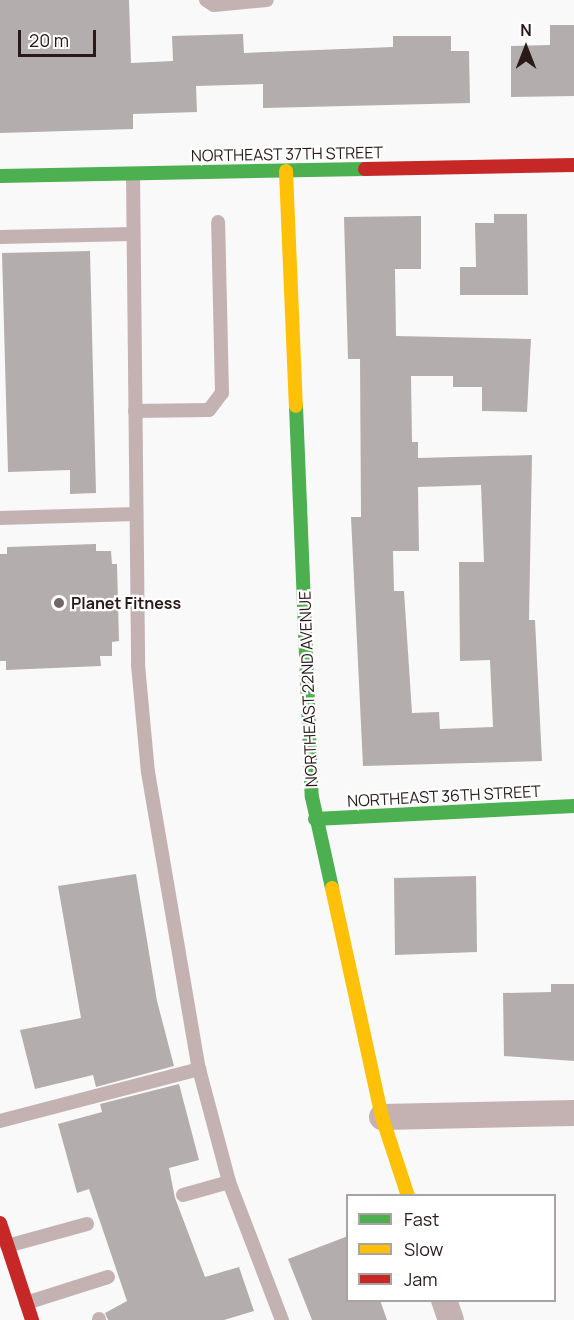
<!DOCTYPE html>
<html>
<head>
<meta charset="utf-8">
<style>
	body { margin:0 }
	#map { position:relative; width:574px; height:1320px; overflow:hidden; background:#f9f9f9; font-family:Manrope,sans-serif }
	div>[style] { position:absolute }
	.building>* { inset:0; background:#b4adad }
	.lane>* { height:14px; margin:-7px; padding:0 7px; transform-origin:7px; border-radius:7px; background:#c4b2b2 }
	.street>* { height:26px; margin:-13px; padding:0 13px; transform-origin:13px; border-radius:13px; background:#c4b2b2 }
	.fast>* { height:14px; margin:-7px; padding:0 7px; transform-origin:7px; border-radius:7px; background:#4caf50 }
	.slow>* { height:14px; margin:-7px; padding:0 7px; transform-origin:7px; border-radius:7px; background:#ffc107 }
	.jam>* { height:14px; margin:-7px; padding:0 7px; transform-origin:7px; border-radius:7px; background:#c62828 }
	.dots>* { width:16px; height:16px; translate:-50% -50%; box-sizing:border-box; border:3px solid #fff; border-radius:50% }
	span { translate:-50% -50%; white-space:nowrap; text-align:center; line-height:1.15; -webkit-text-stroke:4.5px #fff; paint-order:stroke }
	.street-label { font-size:16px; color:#291a19 }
	.poi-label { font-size:16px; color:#291a19; font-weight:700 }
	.left { translate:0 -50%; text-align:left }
	.legend { position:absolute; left:346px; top:1194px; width:210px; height:108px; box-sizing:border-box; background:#fff; border:2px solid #a9a3a3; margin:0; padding:8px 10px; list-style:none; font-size:18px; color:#291a19 }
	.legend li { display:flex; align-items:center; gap:12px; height:30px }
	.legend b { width:30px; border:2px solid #a9a3a3 }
	.north { position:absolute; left:496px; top:18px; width:60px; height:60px; -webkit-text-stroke:4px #fff; paint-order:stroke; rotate:0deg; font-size:16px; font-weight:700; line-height:24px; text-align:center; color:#291a19 }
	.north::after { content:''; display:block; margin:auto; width:21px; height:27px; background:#291a19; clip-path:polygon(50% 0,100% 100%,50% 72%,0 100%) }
	.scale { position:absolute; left:18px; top:30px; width:78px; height:27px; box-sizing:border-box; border:3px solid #291a19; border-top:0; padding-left:8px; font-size:18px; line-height:21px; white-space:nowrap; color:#291a19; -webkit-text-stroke:4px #fff; paint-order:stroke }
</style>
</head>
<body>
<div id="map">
	<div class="building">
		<div style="clip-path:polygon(0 0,129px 0,131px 63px,173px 61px,172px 36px,243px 34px,244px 53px,393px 47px,393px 36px,451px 36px,451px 51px,469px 51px,470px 103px,263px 108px,263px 84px,196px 86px,197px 112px,133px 114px,133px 129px,0 133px)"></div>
		<div style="clip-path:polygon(550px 25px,574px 25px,574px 96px,511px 97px,511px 46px,550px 45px)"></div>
		<div style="clip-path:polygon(494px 214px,527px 214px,528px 295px,460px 295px,460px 267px,476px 267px,475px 223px,494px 223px)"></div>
		<div style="clip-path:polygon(evenodd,421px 216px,421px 269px,395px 269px,396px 336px,531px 339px,527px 412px,482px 411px,482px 387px,453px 387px,453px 376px,411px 376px,412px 442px,418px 442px,418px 458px,532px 455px,529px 620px,535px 620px,542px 761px,363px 766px,351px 517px,361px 517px,360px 359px,348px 359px,344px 217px,421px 216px,481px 485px,484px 562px,459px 562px,460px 661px,490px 660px,493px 727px,440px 729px,439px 712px,412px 713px,404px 591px,394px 591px,393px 551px,419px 551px,418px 487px,481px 485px)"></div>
		<div style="clip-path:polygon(90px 251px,96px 493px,70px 494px,70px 470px,8px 472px,2px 253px)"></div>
		<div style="clip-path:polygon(96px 544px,96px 551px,111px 551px,112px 564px,117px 564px,119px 641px,112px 642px,112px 656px,100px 656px,101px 666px,6px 670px,6px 661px,0 661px,0 554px,7px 554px,7px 547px)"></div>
		<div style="clip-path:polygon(136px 874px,157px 1001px,174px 1066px,96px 1087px,93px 1075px,35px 1089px,20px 1030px,81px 1018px,58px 886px)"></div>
		<div style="clip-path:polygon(476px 876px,477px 952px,395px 955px,394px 878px)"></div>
		<div style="clip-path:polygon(551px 984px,574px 984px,574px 1061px,504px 1056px,503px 993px,551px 992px)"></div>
		<div style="clip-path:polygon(179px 1084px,199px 1160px,169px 1168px,175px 1198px,205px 1277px,239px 1267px,254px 1311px,224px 1320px,108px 1320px,105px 1313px,127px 1301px,89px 1189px,77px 1193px,58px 1124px,102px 1112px,100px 1104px)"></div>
		<div style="clip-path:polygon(348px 1236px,348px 1300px,380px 1300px,387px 1320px,312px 1320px,288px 1259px)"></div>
	</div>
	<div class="lane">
		<div style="left:206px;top:0;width:9px;rotate:32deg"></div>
		<div style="left:214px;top:5px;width:53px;rotate:-5.4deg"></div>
		<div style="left:133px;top:174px;width:491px;rotate:89.4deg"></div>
		<div style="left:138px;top:665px;width:107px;rotate:84.7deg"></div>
		<div style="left:148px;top:772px;width:301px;rotate:80.3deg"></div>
		<div style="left:199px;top:1069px;width:117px;rotate:75.1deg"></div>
		<div style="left:229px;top:1182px;width:148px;rotate:69deg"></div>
		<div style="left:0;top:237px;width:133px;rotate:-1.3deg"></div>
		<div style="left:135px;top:411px;width:74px;rotate:-0.8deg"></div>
		<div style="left:209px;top:410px;width:21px;rotate:-53deg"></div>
		<div style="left:222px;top:393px;width:171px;rotate:-91.3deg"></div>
		<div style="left:0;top:518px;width:136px;rotate:-1.7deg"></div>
		<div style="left:0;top:1121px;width:206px;rotate:-14.6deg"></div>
		<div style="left:183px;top:1195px;width:48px;rotate:-15.8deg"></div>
		<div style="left:7px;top:1246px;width:83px;rotate:-15.4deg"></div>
		<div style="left:26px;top:1303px;width:86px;rotate:-17.6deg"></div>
		<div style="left:99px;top:1319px;width:1px;rotate:90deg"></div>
	</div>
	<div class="street">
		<div style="left:382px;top:1117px;width:192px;rotate:-1.2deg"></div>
		<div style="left:444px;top:1300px;width:21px;rotate:71deg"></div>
	</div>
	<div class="fast">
		<div style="left:0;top:176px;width:365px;rotate:-1.1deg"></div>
		<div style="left:296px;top:406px;width:391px;rotate:87.7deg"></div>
		<div style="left:312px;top:797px;width:93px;rotate:77.6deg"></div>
		<div style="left:315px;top:819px;width:259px;rotate:-2.9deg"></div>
	</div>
	<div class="slow">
		<div style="left:286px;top:171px;width:235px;rotate:87.6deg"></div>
		<div style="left:332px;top:888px;width:234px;rotate:77.7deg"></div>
		<div style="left:382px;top:1117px;width:83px;rotate:71.8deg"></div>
	</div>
	<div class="jam">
		<div style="left:365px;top:169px;width:209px;rotate:-1.1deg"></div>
		<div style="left:0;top:1223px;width:102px;rotate:71.7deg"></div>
	</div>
	<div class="dots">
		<div style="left:59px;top:603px;background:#726867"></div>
	</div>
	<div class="street-label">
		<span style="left:287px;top:154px;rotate:-1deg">NORTHEAST 37TH STREET</span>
		<span style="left:308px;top:689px;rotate:-92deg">NORTHEAST 22ND AVENUE</span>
		<span style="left:444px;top:796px;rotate:-3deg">NORTHEAST 36TH STREET</span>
	</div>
	<div class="poi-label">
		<span class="left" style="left:71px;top:603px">Planet Fitness</span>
	</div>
	<ul class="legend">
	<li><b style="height:8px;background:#4caf50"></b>Fast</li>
	<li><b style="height:8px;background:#ffc107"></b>Slow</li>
	<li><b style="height:8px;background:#c62828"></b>Jam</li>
	</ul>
	<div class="north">N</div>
	<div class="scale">20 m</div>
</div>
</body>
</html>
